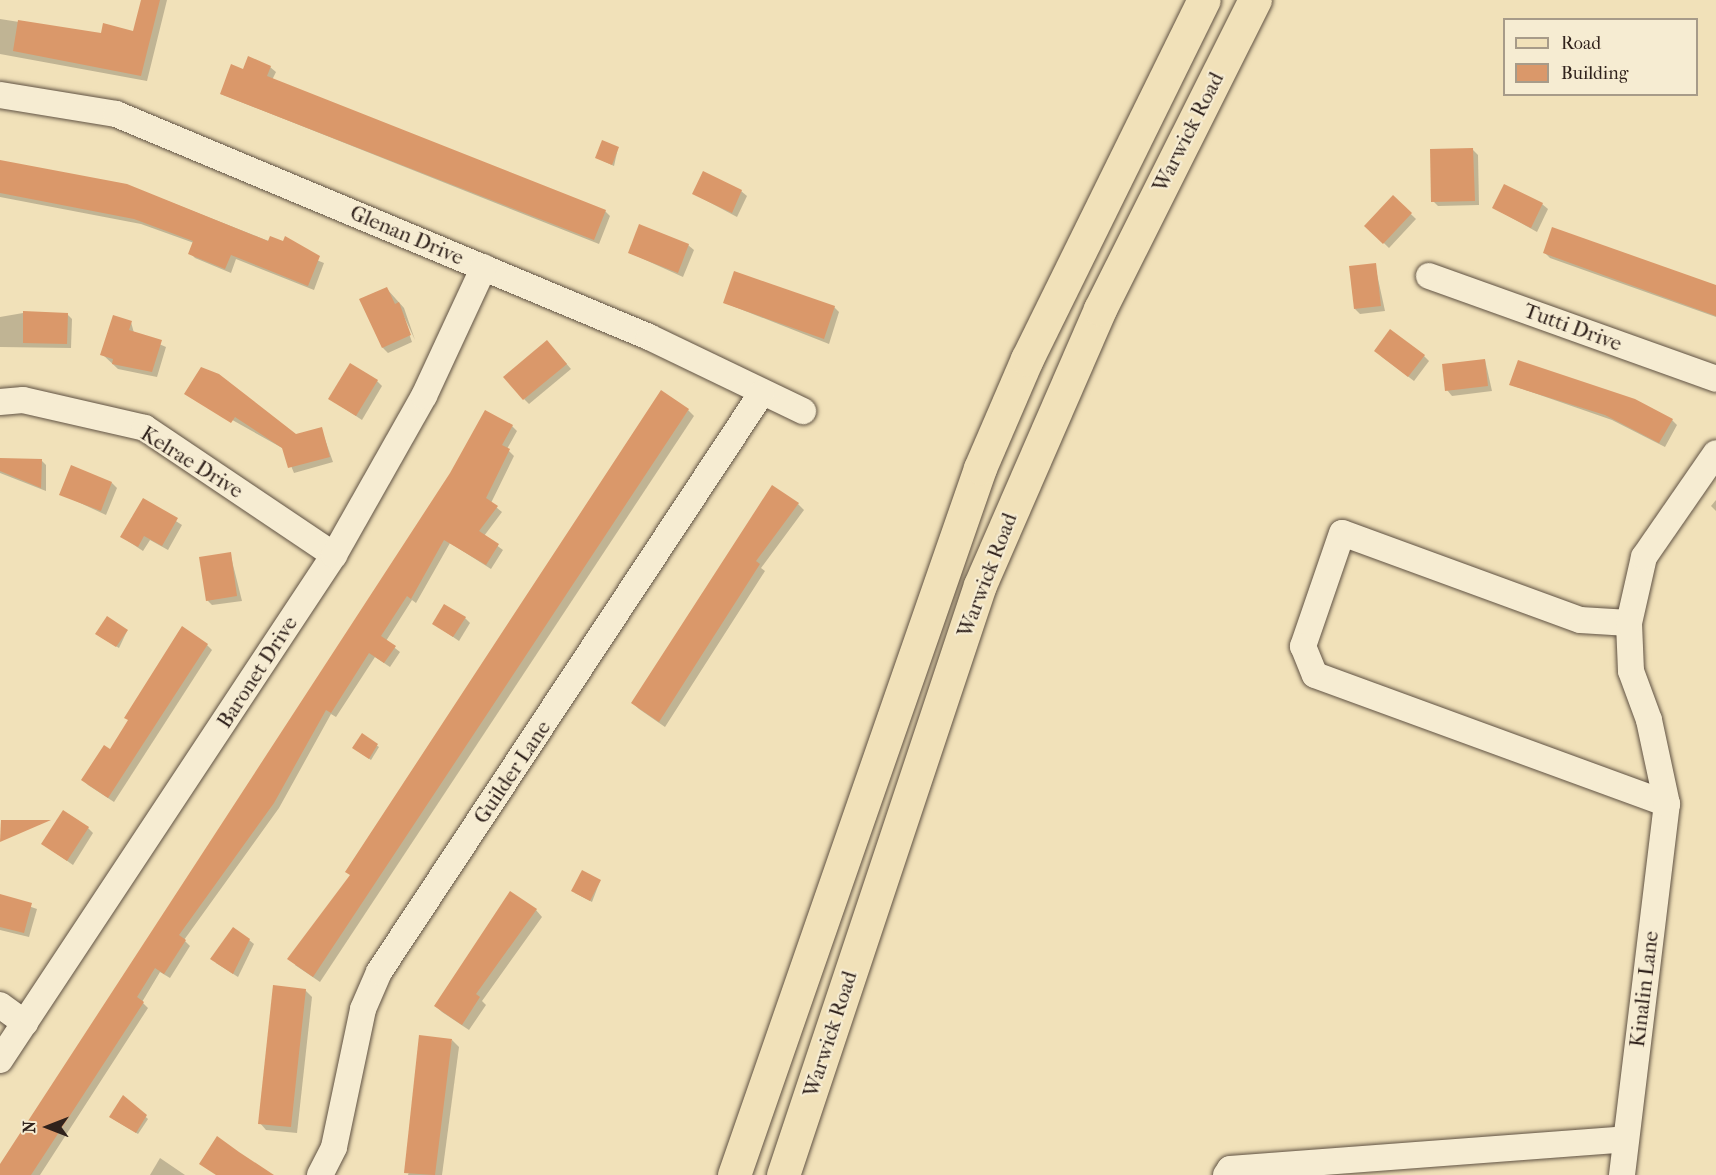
<!DOCTYPE html>
<html>
<head>
<meta charset="utf-8">
<style>
	body { margin:0 }
	#map { position:relative; width:1716px; height:1175px; overflow:hidden; background:#f1e1b9; font-family:"IM FELL French Canon",serif }
	div>[style] { position:absolute }
	.shadow>* { inset:0; background:#0003 }
	.building>* { inset:0; background:#da986a }
	.roads { filter:drop-shadow(0 0 2px #605243) drop-shadow(0 0 2px #605243) }
	.minor>* { height:26px; margin:-13px; padding:0 13px; transform-origin:13px; border-radius:13px; background:#f6ecd2 }
	.major>* { height:33px; margin:-16.5px; padding:0 16.5px; transform-origin:16.5px; border-radius:16.5px; background:#f1e1b9 }
	span { translate:-50% -50%; white-space:nowrap; text-align:center; line-height:1.15; -webkit-text-stroke:4.5px #f6ecd2; paint-order:stroke }
	.street-label { font-size:21px; color:#30221c }
	.legend { position:absolute; left:1503px; top:18px; width:195px; height:78px; box-sizing:border-box; background:#f6ecd2; border:2px solid #a79b89; margin:0; padding:8px 10px; list-style:none; font-size:18px; color:#30221c }
	.legend li { display:flex; align-items:center; gap:12px; height:30px }
	.legend b { width:30px; border:2px solid #a79b89 }
	.north { position:absolute; left:18px; top:1097px; width:60px; height:60px; -webkit-text-stroke:4px #f6ecd2; paint-order:stroke; rotate:270deg; font-size:16px; font-weight:700; line-height:24px; text-align:center; color:#30221c }
	.north::after { content:''; display:block; margin:auto; width:21px; height:27px; background:#30221c; clip-path:polygon(50% 0,100% 100%,50% 72%,0 100%) }
</style>
</head>
<body>
<div id="map">
	<div class="shadow">
		<div style="clip-path:polygon(142px 0,167px 0,147px 81px,0 54px,0 19px,102px 35px,134px 32px)"></div>
		<div style="clip-path:polygon(270px 67px,276px 72px,272px 80px,605px 211px,610px 216px,599px 244px,221px 94px,244px 71px)"></div>
		<div style="clip-path:polygon(618px 148px,614px 166px,597px 158px)"></div>
		<div style="clip-path:polygon(1473px 150px,1478px 155px,1479px 205px,1438px 206px,1433px 201px)"></div>
		<div style="clip-path:polygon(0 162px,127px 185px,324px 263px,314px 290px,236px 259px,231px 273px,195px 258px,190px 253px,194px 243px,141px 224px,0 197px)"></div>
		<div style="clip-path:polygon(741px 191px,747px 196px,737px 217px,694px 194px)"></div>
		<div style="clip-path:polygon(1393px 197px,1416px 219px,1389px 248px,1366px 226px)"></div>
		<div style="clip-path:polygon(1542px 204px,1548px 209px,1537px 232px,1494px 208px)"></div>
		<div style="clip-path:polygon(688px 245px,694px 250px,683px 277px,630px 253px)"></div>
		<div style="clip-path:polygon(1545px 253px,1716px 291px,1716px 317px,1550px 258px)"></div>
		<div style="clip-path:polygon(1375px 265px,1385px 311px,1360px 314px,1355px 309px)"></div>
		<div style="clip-path:polygon(387px 289px,404px 308px,415px 340px,400px 308px,412px 342px,388px 353px,383px 348px)"></div>
		<div style="clip-path:polygon(725px 303px,834px 307px,839px 312px,829px 344px)"></div>
		<div style="clip-path:polygon(23px 313px,67px 314px,72px 319px,71px 348px,0 347px,0 317px)"></div>
		<div style="clip-path:polygon(131px 322px,134px 333px,166px 347px,157px 377px,118px 369px,102px 354px)"></div>
		<div style="clip-path:polygon(552px 347px,571px 369px,529px 404px,524px 399px)"></div>
		<div style="clip-path:polygon(1381px 356px,1424px 356px,1429px 361px,1414px 381px)"></div>
		<div style="clip-path:polygon(1485px 360px,1492px 391px,1452px 396px,1447px 390px)"></div>
		<div style="clip-path:polygon(377px 381px,382px 386px,362px 420px,330px 399px)"></div>
		<div style="clip-path:polygon(1511px 385px,1672px 420px,1677px 425px,1665px 447px,1612px 420px)"></div>
		<div style="clip-path:polygon(186px 394px,296px 435px,321px 428px,333px 462px,294px 473px,284px 449px)"></div>
		<div style="clip-path:polygon(688px 410px,694px 416px,320px 982px,295px 965px,351px 876px)"></div>
		<div style="clip-path:polygon(512px 426px,517px 431px,507px 449px,514px 456px,491px 503px,502px 512px,484px 536px,503px 550px,491px 569px,450px 543px,416px 603px,412px 600px,386px 641px,400px 652px,390px 667px,375px 657px,336px 717px,331px 714px,279px 808px,184px 940px,190px 946px,170px 978px,160px 972px,142px 1002px,148px 1008px,40px 1175px,0 1175px,0 1167px)"></div>
		<div style="clip-path:polygon(0 459px,41px 460px,46px 465px,46px 491px,0 473px)"></div>
		<div style="clip-path:polygon(112px 483px,117px 488px,106px 515px,61px 494px)"></div>
		<div style="clip-path:polygon(143px 500px,182px 525px,168px 550px,150px 540px,143px 551px,122px 537px)"></div>
		<div style="clip-path:polygon(1716px 500px,1716px 511px,1711px 506px)"></div>
		<div style="clip-path:polygon(798px 504px,804px 510px,761px 568px,765px 571px,665px 727px,639px 709px,633px 703px)"></div>
		<div style="clip-path:polygon(230px 553px,242px 601px,212px 605px,207px 600px)"></div>
		<div style="clip-path:polygon(465px 618px,470px 623px,459px 641px,434px 624px)"></div>
		<div style="clip-path:polygon(127px 631px,119px 648px,99px 636px)"></div>
		<div style="clip-path:polygon(207px 645px,212px 650px,114px 802px,88px 785px,83px 780px)"></div>
		<div style="clip-path:polygon(362px 736px,379px 747px,371px 760px,356px 750px)"></div>
		<div style="clip-path:polygon(88px 828px,93px 833px,73px 865px,43px 844px)"></div>
		<div style="clip-path:polygon(600px 881px,592px 902px,575px 893px)"></div>
		<div style="clip-path:polygon(0 896px,37px 909px,29px 937px,0 930px)"></div>
		<div style="clip-path:polygon(536px 910px,542px 917px,482px 1001px,486px 1005px,469px 1030px,442px 1012px,436px 1006px)"></div>
		<div style="clip-path:polygon(249px 940px,254px 944px,238px 977px,216px 963px)"></div>
		<div style="clip-path:polygon(305px 990px,312px 997px,297px 1133px,266px 1130px,260px 1123px)"></div>
		<div style="clip-path:polygon(452px 1040px,459px 1047px,442px 1175px,408px 1175px)"></div>
		<div style="clip-path:polygon(123px 1097px,148px 1119px,138px 1134px,113px 1119px)"></div>
		<div style="clip-path:polygon(160px 1158px,185px 1175px,150px 1175px)"></div>
	</div>
	<div class="building">
		<div style="clip-path:polygon(141px 0,160px 0,141px 76px,13px 51px,18px 20px,101px 33px,103px 23px,133px 31px)"></div>
		<div style="clip-path:polygon(248px 56px,271px 66px,267px 76px,606px 210px,594px 240px,220px 94px,231px 64px,243px 69px)"></div>
		<div style="clip-path:polygon(602px 140px,619px 147px,612px 165px,595px 158px)"></div>
		<div style="clip-path:polygon(1473px 148px,1475px 201px,1431px 202px,1430px 149px)"></div>
		<div style="clip-path:polygon(0 160px,127px 184px,268px 241px,270px 236px,283px 241px,285px 236px,320px 256px,308px 286px,231px 255px,225px 269px,188px 254px,193px 241px,134px 219px,0 193px)"></div>
		<div style="clip-path:polygon(703px 171px,742px 190px,732px 213px,692px 194px)"></div>
		<div style="clip-path:polygon(1504px 184px,1543px 203px,1531px 228px,1492px 208px)"></div>
		<div style="clip-path:polygon(1393px 195px,1412px 213px,1383px 244px,1364px 226px)"></div>
		<div style="clip-path:polygon(639px 224px,689px 244px,678px 273px,628px 253px)"></div>
		<div style="clip-path:polygon(1552px 227px,1716px 285px,1716px 316px,1543px 253px)"></div>
		<div style="clip-path:polygon(1376px 263px,1381px 306px,1354px 309px,1349px 266px)"></div>
		<div style="clip-path:polygon(734px 271px,835px 306px,824px 339px,723px 303px)"></div>
		<div style="clip-path:polygon(387px 287px,395px 304px,399px 302px,411px 335px,382px 348px,359px 299px)"></div>
		<div style="clip-path:polygon(23px 311px,68px 313px,67px 344px,23px 343px)"></div>
		<div style="clip-path:polygon(113px 315px,132px 321px,129px 330px,162px 340px,152px 372px,112px 364px,113px 359px,100px 355px)"></div>
		<div style="clip-path:polygon(1390px 329px,1425px 355px,1408px 377px,1374px 351px)"></div>
		<div style="clip-path:polygon(547px 340px,567px 364px,523px 400px,503px 377px)"></div>
		<div style="clip-path:polygon(1485px 359px,1488px 386px,1445px 391px,1442px 364px)"></div>
		<div style="clip-path:polygon(1518px 360px,1635px 399px,1673px 419px,1659px 443px,1605px 415px,1509px 385px)"></div>
		<div style="clip-path:polygon(350px 363px,378px 380px,356px 416px,328px 399px)"></div>
		<div style="clip-path:polygon(201px 367px,219px 374px,296px 434px,322px 427px,330px 457px,288px 468px,282px 448px,235px 417px,231px 423px,184px 394px)"></div>
		<div style="clip-path:polygon(661px 390px,689px 409px,313px 977px,287px 959px,350px 875px,345px 872px)"></div>
		<div style="clip-path:polygon(485px 410px,513px 425px,502px 445px,510px 449px,486px 498px,498px 506px,479px 531px,499px 544px,486px 565px,444px 540px,411px 599px,407px 596px,381px 636px,396px 646px,384px 663px,369px 653px,331px 713px,326px 710px,274px 803px,179px 935px,186px 940px,164px 974px,155px 968px,137px 997px,144px 1002px,31px 1175px,0 1175px,0 1164px,450px 473px)"></div>
		<div style="clip-path:polygon(0 458px,42px 459px,41px 488px,0 471px)"></div>
		<div style="clip-path:polygon(71px 465px,112px 482px,101px 511px,59px 495px)"></div>
		<div style="clip-path:polygon(772px 485px,799px 503px,756px 561px,760px 564px,659px 722px,631px 703px)"></div>
		<div style="clip-path:polygon(143px 498px,178px 518px,162px 546px,144px 536px,138px 547px,120px 537px)"></div>
		<div style="clip-path:polygon(231px 552px,237px 596px,206px 601px,199px 557px)"></div>
		<div style="clip-path:polygon(444px 604px,466px 617px,453px 637px,432px 624px)"></div>
		<div style="clip-path:polygon(107px 616px,128px 630px,116px 647px,95px 634px)"></div>
		<div style="clip-path:polygon(182px 626px,208px 644px,108px 798px,81px 780px,104px 745px,110px 749px,128px 720px,124px 718px)"></div>
		<div style="clip-path:polygon(362px 733px,378px 744px,369px 759px,352px 748px)"></div>
		<div style="clip-path:polygon(63px 810px,89px 827px,67px 861px,41px 844px)"></div>
		<div style="clip-path:polygon(1px 820px,51px 820px,0 842px)"></div>
		<div style="clip-path:polygon(582px 870px,601px 880px,590px 901px,571px 891px)"></div>
		<div style="clip-path:polygon(510px 891px,537px 909px,476px 994px,480px 997px,462px 1025px,434px 1006px)"></div>
		<div style="clip-path:polygon(0 894px,32px 903px,24px 933px,0 927px)"></div>
		<div style="clip-path:polygon(233px 927px,250px 939px,233px 974px,210px 959px)"></div>
		<div style="clip-path:polygon(273px 985px,306px 989px,291px 1127px,258px 1124px)"></div>
		<div style="clip-path:polygon(419px 1035px,452px 1039px,435px 1175px,404px 1173px)"></div>
		<div style="clip-path:polygon(123px 1095px,147px 1115px,136px 1133px,109px 1117px)"></div>
		<div style="clip-path:polygon(217px 1136px,239px 1152px,274px 1175px,216px 1175px,199px 1164px)"></div>
	</div>
	<div class="roads">
		<div class="minor">
			<div style="left:0;top:95px;width:118px;rotate:9.3deg"></div>
			<div style="left:116px;top:114px;width:578px;rotate:22.7deg"></div>
			<div style="left:649px;top:337px;width:171px;rotate:25.7deg"></div>
			<div style="left:1429px;top:276px;width:305px;rotate:19.7deg"></div>
			<div style="left:0;top:402px;width:23px;rotate:-5deg"></div>
			<div style="left:23px;top:400px;width:125px;rotate:12.9deg"></div>
			<div style="left:145px;top:428px;width:228px;rotate:33.9deg"></div>
			<div style="left:1629px;top:623px;width:49px;rotate:-176.5deg"></div>
			<div style="left:1580px;top:620px;width:253px;rotate:-159.9deg"></div>
			<div style="left:1342px;top:533px;width:120px;rotate:109deg"></div>
			<div style="left:1303px;top:646px;width:31px;rotate:68deg"></div>
			<div style="left:1315px;top:675px;width:375px;rotate:20.1deg"></div>
			<div style="left:0;top:1005px;width:31px;rotate:36deg"></div>
			<div style="left:0;top:1060px;width:605px;rotate:-56.52deg"></div>
			<div style="left:334px;top:555px;width:183px;rotate:-60.5deg"></div>
			<div style="left:424px;top:396px;width:142px;rotate:-65.1deg"></div>
			<div style="left:320px;top:1175px;width:31px;rotate:-63deg"></div>
			<div style="left:334px;top:1147px;width:141px;rotate:-78.1deg"></div>
			<div style="left:363px;top:1009px;width:40px;rotate:-66.6deg"></div>
			<div style="left:379px;top:972px;width:693px;rotate:-56.54deg"></div>
			<div style="left:1226px;top:1175px;width:7px;rotate:-56deg"></div>
			<div style="left:1230px;top:1169px;width:397px;rotate:-4.3deg"></div>
			<div style="left:1622px;top:1175px;width:374px;rotate:-83.1deg"></div>
			<div style="left:1667px;top:804px;width:86px;rotate:-102.1deg"></div>
			<div style="left:1649px;top:720px;width:52px;rotate:-110.2deg"></div>
			<div style="left:1631px;top:671px;width:48px;rotate:-92.4deg"></div>
			<div style="left:1629px;top:623px;width:68px;rotate:-77.2deg"></div>
			<div style="left:1644px;top:557px;width:126px;rotate:-55.3deg"></div>
		</div>
		<div class="major">
			<div style="left:734px;top:1175px;width:749px;rotate:-70.81deg"></div>
			<div style="left:980px;top:468px;width:119px;rotate:-66.7deg"></div>
			<div style="left:1027px;top:359px;width:400px;rotate:-63.8deg"></div>
			<div style="left:783px;top:1175px;width:622px;rotate:-71.54deg"></div>
			<div style="left:980px;top:585px;width:301px;rotate:-66.5deg"></div>
			<div style="left:1100px;top:309px;width:346px;rotate:-63.4deg"></div>
		</div>
	</div>
	<div class="street-label">
		<span style="left:1188px;top:132px;rotate:-63deg">Warwick Road</span>
		<span style="left:407px;top:235px;rotate:23deg">Glenan Drive</span>
		<span style="left:1573px;top:327px;rotate:20deg">Tutti Drive</span>
		<span style="left:192px;top:462px;rotate:32deg">Kelrae Drive</span>
		<span style="left:987px;top:575px;rotate:-69deg">Warwick Road</span>
		<span style="left:257px;top:672px;rotate:-57deg">Baronet Drive</span>
		<span style="left:512px;top:772px;rotate:-56deg">Guilder Lane</span>
		<span style="left:1644px;top:989px;rotate:-83deg">Kinalin Lane</span>
		<span style="left:830px;top:1034px;rotate:-72deg">Warwick Road</span>
	</div>
	<ul class="legend">
	<li><b style="height:8px;background:#f1e1b9"></b>Road</li>
	<li><b style="height:16px;background:#da986a"></b>Building</li>
	</ul>
	<div class="north">N</div>
</div>
</body>
</html>
